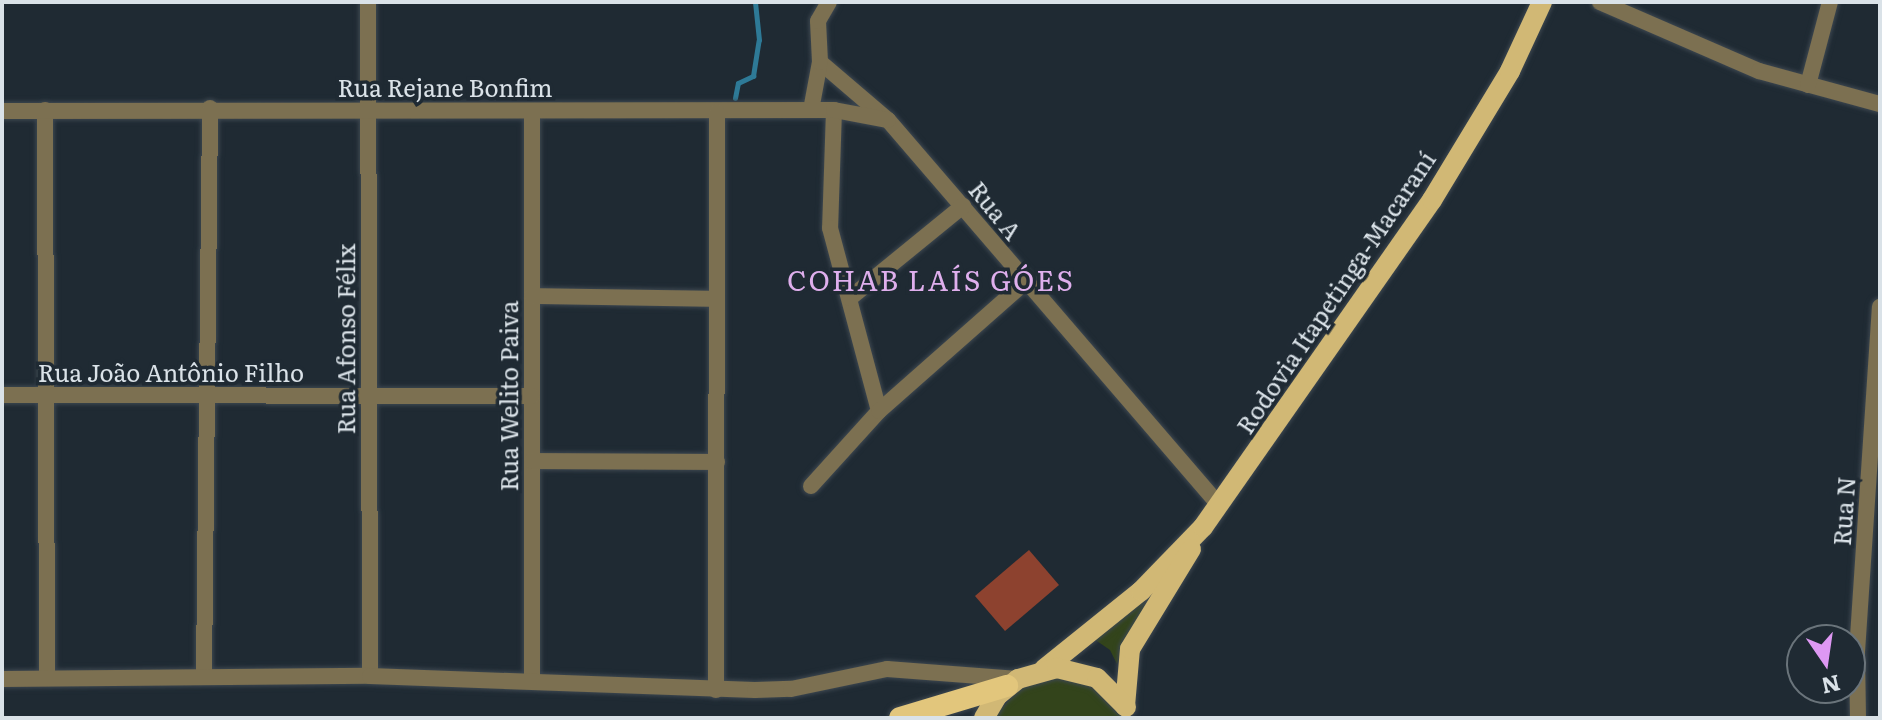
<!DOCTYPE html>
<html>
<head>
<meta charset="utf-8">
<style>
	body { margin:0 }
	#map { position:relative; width:1882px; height:720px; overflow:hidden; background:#1f2a33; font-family:Literata,serif }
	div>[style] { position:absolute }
	.green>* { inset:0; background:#33441b }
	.stream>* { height:5px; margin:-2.5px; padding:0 2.5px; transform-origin:2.5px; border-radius:2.5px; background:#2e7a97 }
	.building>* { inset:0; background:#8d422f }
	.roads { filter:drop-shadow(0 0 2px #3d4750) drop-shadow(0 0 2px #3d4750) }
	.minor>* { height:16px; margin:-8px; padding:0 8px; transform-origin:8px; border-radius:8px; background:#7c7051 }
	.primary>* { height:20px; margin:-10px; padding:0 10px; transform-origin:10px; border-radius:10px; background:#d1b875 }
	.trunk>* { height:22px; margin:-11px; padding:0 11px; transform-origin:11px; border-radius:11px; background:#e2c67c }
	span { translate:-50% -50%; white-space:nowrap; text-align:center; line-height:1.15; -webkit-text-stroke:7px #1f2a33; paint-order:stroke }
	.street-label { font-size:24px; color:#dae2e8 }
	.quarter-label { font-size:28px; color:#dfafed; letter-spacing:2px }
	.frame { position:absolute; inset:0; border:4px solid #dae2e8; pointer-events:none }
	.north { position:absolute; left:1786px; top:624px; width:80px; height:80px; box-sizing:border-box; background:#1f2a33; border:2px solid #6a747b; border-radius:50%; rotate:167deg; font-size:22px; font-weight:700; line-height:32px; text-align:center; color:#dae2e8 }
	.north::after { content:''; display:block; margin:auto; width:28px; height:36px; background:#de98f3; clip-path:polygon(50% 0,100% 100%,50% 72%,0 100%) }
</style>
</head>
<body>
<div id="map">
	<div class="green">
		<div style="clip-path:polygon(1162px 578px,1122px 651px,1117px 664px,1110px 650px,1091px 637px)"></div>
		<div style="clip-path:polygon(1059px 677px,1094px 686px,1123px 718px,992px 718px,1021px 688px)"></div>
	</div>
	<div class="stream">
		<div style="left:735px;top:98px;width:15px;rotate:-79deg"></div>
		<div style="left:738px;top:83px;width:17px;rotate:-25deg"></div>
		<div style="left:753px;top:76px;width:36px;rotate:-81deg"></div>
		<div style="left:759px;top:40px;width:38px;rotate:-96deg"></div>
	</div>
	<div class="building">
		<div style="clip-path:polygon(1029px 550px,1059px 585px,1005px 631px,975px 596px)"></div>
	</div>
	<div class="roads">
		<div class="minor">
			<div style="left:368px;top:2px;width:674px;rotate:89.83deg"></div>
			<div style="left:1600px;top:2px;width:173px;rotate:23.5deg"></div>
			<div style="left:1759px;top:71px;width:125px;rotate:15.3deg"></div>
			<div style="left:820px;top:62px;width:89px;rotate:40.5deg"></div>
			<div style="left:888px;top:120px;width:508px;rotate:49.31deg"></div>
			<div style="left:1808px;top:85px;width:86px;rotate:-75.2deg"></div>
			<div style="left:45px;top:110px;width:566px;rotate:89.8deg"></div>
			<div style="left:811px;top:110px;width:49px;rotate:-79.4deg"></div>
			<div style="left:820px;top:62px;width:41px;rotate:-92.8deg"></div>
			<div style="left:818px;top:21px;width:22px;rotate:-60deg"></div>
			<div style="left:834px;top:110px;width:118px;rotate:91.9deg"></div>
			<div style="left:830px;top:228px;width:189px;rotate:75deg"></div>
			<div style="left:2px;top:111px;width:832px;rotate:-0.07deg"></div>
			<div style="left:834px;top:110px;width:55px;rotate:10.5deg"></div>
			<div style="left:532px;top:111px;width:570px;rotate:90deg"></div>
			<div style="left:532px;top:296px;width:185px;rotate:0.9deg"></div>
			<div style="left:850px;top:298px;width:146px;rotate:-39.2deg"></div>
			<div style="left:2px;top:395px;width:530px;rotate:0.11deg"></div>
			<div style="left:532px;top:461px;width:185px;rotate:0.3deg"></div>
			<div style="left:811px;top:486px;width:101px;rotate:-47.8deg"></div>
			<div style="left:879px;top:411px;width:193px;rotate:-41.4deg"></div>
			<div style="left:204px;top:674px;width:566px;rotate:-89.39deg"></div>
			<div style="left:2px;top:679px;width:368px;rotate:-0.5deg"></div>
			<div style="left:370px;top:676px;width:385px;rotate:2.1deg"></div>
			<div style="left:755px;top:690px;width:36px;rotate:-2deg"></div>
			<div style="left:791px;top:689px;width:98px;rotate:-11.8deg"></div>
			<div style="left:887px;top:669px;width:131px;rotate:4.4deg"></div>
			<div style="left:716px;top:690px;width:578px;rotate:-89.9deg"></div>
			<div style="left:1858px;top:718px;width:66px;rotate:-90.9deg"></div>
			<div style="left:1857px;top:652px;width:346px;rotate:-86.2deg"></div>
		</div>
		<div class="primary">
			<div style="left:1044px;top:669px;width:124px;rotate:-38.8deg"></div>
			<div style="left:1141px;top:591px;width:89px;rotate:-45.9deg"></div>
			<div style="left:1203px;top:527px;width:399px;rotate:-55deg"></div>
			<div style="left:1432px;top:200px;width:151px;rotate:-58.8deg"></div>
			<div style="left:1510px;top:71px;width:76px;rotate:-65.1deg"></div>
			<div style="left:1125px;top:706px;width:57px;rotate:-85deg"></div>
			<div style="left:1130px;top:649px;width:117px;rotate:-58.6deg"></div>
			<div style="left:984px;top:718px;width:26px;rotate:-59deg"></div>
			<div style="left:997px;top:696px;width:27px;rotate:-39deg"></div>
			<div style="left:1018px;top:679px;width:41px;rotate:-15.8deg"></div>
			<div style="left:1057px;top:668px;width:41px;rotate:14deg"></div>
			<div style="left:1097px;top:678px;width:41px;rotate:45deg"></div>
		</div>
		<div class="trunk">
			<div style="left:900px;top:718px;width:112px;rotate:-16.7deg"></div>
		</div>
	</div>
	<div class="street-label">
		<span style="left:445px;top:87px">Rua Rejane Bonfim</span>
		<span style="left:996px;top:210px;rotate:51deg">Rua A</span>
		<span style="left:1335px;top:292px;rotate:-56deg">Rodovia Itapetinga-Macaraní</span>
		<span style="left:345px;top:339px;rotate:-90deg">Rua Afonso Félix</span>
		<span style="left:171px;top:372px">Rua João Antônio Filho</span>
		<span style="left:508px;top:396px;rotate:-90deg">Rua Welito Paiva</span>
		<span style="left:1843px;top:511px;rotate:-86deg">Rua N</span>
	</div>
	<div class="quarter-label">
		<span style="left:931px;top:279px">COHAB LAÍS GÓES</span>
	</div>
	<div class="frame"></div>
	<div class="north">N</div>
</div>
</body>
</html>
